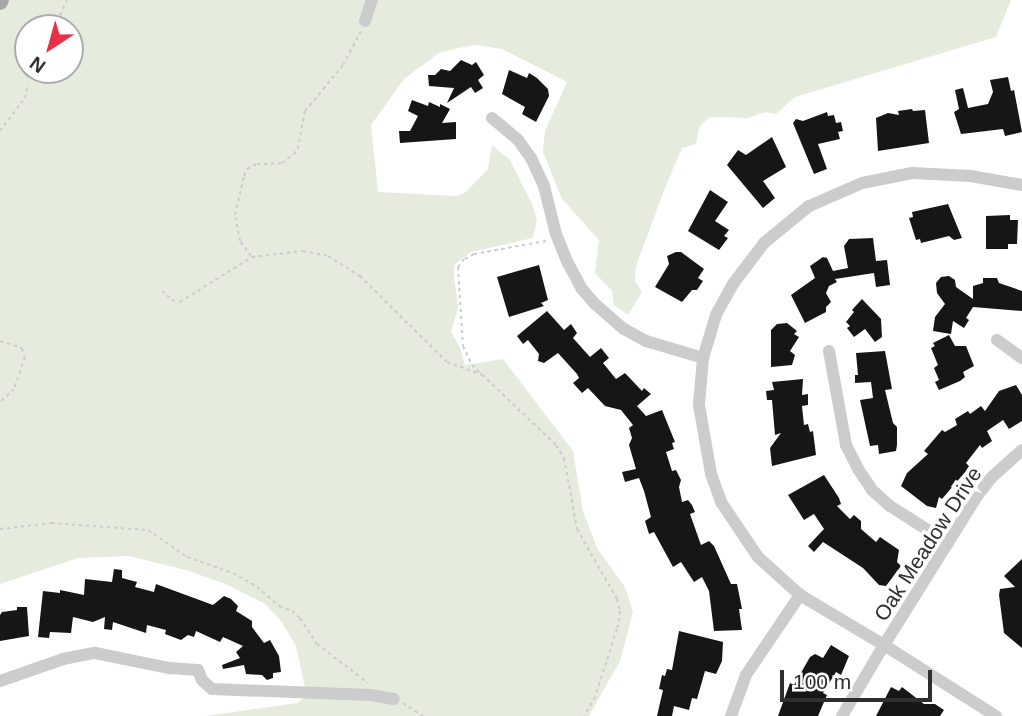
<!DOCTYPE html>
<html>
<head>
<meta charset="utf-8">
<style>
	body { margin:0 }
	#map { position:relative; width:1022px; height:716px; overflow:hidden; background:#fff; font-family:Arial,sans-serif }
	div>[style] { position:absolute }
	.green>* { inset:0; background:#e6ecdd }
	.building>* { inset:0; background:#161616 }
	.path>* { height:2px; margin-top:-1px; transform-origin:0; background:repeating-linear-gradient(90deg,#ccc 0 3.5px,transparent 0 7px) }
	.minor>* { height:12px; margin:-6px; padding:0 6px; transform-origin:6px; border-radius:6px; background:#ccc }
	.major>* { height:16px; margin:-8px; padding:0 8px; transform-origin:8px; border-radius:8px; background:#a7a7a7 }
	span { translate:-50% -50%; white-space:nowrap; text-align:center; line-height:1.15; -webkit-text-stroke:7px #fff; paint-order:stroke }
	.street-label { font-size:21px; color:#2f2f2f }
	.north { position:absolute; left:14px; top:14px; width:70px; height:70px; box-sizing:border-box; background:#fff; border:2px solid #acacac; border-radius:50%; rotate:216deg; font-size:19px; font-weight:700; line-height:28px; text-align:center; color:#2f2f2f }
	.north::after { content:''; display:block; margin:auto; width:24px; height:32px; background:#e63146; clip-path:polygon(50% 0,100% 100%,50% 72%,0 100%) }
	.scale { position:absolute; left:780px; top:670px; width:152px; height:32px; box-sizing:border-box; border:4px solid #2f2f2f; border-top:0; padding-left:9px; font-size:21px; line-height:24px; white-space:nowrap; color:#2f2f2f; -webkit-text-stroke:5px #fff; paint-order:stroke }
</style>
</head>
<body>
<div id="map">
	<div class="green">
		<div style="clip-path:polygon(evenodd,0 0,1011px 0,996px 37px,795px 97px,776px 114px,765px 112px,748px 118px,711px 117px,705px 121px,699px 128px,696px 144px,682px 148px,665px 188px,636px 266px,635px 281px,642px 292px,628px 315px,614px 305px,612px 291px,595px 273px,599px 240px,562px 199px,543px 152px,545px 131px,567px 82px,502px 49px,476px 45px,458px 48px,439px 53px,404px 79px,371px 125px,378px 192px,457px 196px,466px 192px,488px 169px,492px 145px,510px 160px,532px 204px,537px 220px,533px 238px,471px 252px,455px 264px,454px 274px,458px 308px,451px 332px,460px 347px,465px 365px,503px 359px,573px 451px,583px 511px,597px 548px,625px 587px,633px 612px,620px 661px,589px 716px,206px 716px,297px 703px,304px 698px,305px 687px,296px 646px,281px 621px,265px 604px,228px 585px,186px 570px,129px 556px,78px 558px,0 584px,0 0,28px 28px,70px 28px,70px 70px,28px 70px,28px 28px)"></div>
	</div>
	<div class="building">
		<div style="clip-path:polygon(461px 60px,472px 65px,476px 62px,484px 75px,478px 80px,483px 88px,475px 93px,471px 87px,447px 103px,454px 88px,429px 86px,428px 75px,435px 75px,441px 69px,450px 71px)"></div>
		<div style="clip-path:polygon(509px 70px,527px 78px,529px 73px,537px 78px,548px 89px,549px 96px,536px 122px,522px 114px,525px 107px,502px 94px)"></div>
		<div style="clip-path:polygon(1008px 77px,1011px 91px,1014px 90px,1022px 132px,1005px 136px,1003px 129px,961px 134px,954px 112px,959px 109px,955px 90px,963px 88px,968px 108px,988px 104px,993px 92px,990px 80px)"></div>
		<div style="clip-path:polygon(412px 100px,428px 106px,429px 102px,440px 107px,440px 104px,450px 109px,442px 123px,456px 122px,456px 139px,400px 143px,399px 131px,410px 131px,418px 116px,408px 111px)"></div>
		<div style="clip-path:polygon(912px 109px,913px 111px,925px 110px,929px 143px,878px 151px,876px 118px,888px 113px,899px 115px,898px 111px)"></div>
		<div style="clip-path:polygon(827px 112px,828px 116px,834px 115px,836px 123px,841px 122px,843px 131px,838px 132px,840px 139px,818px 144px,827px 169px,814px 174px,793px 123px,796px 119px,803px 121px)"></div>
		<div style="clip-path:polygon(772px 137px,786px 167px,763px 181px,775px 198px,763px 208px,727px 165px,738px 150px,746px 155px)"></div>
		<div style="clip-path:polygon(710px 190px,728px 202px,715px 221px,729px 230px,724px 236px,728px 238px,719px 250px,688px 231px)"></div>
		<div style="clip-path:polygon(948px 204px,962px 238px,954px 240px,949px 236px,921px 243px,920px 239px,916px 240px,909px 218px,913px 217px,912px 212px)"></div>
		<div style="clip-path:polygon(1010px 215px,1010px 220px,1018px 220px,1017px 244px,1008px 244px,1008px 249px,986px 249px,986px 216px)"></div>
		<div style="clip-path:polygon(873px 238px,876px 261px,887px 260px,890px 285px,876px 287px,874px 273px,835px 279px,837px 282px,829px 286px,826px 293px,831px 302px,826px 307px,826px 312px,805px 323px,791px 295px,815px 278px,810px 266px,823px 257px,827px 258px,833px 271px,848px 268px,844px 246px,849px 239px)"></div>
		<div style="clip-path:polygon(676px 252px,681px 252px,704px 269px,698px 278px,703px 281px,697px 290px,692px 290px,682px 302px,655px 287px,669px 264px,667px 256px)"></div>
		<div style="clip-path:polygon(539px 265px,548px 300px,541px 303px,544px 306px,509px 317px,497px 277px)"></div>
		<div style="clip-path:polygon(949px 276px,955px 280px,956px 287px,973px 299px,973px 286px,983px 283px,983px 278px,997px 278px,999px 283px,1022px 291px,1022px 311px,973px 307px,966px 318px,969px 320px,964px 328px,953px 321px,951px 334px,933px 331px,935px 317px,945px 304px,937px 293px,936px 283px,941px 277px)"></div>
		<div style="clip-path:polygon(862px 299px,881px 319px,882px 337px,875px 342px,865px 329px,854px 337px,847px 328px,850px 326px,846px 322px,854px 312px,852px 310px)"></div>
		<div style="clip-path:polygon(547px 311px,564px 330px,571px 324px,577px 333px,573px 338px,590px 357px,601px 348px,609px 358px,603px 363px,616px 379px,625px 373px,642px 391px,644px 388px,651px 394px,637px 406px,646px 416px,662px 410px,675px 442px,672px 443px,674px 449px,666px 452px,672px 471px,676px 470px,681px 480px,679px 487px,682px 502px,688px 500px,692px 505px,695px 512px,690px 514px,701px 545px,709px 541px,714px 546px,731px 584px,737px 584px,742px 609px,739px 609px,742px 630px,714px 631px,709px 591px,702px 577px,694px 582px,681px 562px,673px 567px,654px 532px,649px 534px,645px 521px,651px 517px,644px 491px,639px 478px,625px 482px,622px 472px,636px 469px,629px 445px,632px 438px,629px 428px,633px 425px,621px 410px,605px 406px,588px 388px,582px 393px,573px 383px,579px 378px,577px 374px,558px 353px,544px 363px,538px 361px,539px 354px,528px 340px,523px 344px,517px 336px)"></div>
		<div style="clip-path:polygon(787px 323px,797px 331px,794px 334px,799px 337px,790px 351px,795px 355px,792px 365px,771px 367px,771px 330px,777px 324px)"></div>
		<div style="clip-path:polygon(949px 335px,955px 346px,966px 346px,974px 366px,963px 372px,965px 377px,960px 381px,939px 390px,935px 382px,939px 380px,934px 368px,938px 365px,931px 348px,935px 346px,933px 343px)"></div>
		<div style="clip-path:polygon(885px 351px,892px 389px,885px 390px,893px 423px,897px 427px,897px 445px,896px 451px,879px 454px,878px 445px,870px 446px,860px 400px,873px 398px,871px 382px,855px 383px,855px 375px,858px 375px,856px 353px)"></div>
		<div style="clip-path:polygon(803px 379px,802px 395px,808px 394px,808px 405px,802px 406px,804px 425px,808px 424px,810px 432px,813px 431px,816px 455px,772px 466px,770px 448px,781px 433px,775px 435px,772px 400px,767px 400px,766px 391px,774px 390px,772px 382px)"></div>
		<div style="clip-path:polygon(1016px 385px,1022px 395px,1022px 421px,1009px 429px,1003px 420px,987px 431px,992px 441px,982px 448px,980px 445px,966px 463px,969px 466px,966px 471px,942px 499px,939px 497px,936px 508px,927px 506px,901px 486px,907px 473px,928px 454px,924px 451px,942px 430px,945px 432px,957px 425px,955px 419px,968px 411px,970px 414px,981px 406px,985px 411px,999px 391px)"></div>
		<div style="clip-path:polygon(824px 475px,839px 498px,841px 504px,837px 506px,850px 519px,854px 515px,861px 521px,861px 529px,876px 542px,880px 537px,899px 550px,897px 562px,901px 566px,886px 586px,879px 585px,863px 568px,823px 542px,814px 552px,808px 546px,824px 529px,814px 514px,804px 520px,788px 495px)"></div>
		<div style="clip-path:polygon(1022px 559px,1022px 648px,1004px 633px,999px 595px,1000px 589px,1015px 587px,1004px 576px)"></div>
		<div style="clip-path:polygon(114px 569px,122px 570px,122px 578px,137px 582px,135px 587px,154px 592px,156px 584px,213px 605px,224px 596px,231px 599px,238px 606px,236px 611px,252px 621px,252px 627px,264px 643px,270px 640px,279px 656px,281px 672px,273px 673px,273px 678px,267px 680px,262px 675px,246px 674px,244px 665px,223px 669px,222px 665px,240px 658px,236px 652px,243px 646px,223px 637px,220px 642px,196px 631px,194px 637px,188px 635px,181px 640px,165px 634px,166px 630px,147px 625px,146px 633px,113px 622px,112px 630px,104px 629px,105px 617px,93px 622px,73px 617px,71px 633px,50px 632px,49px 638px,38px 637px,43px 591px,60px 593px,60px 590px,84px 595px,85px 579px,112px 582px)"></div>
		<div style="clip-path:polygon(17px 607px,27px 607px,29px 636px,0 641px,0 615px,2px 612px,17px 610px)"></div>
		<div style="clip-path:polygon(679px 631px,723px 642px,722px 661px,716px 674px,705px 671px,697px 699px,692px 698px,689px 710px,674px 706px,672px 716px,657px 716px,663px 690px,659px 689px,662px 675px,665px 676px,667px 669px,672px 670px)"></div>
		<div style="clip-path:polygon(831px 645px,849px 656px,841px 675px,836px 672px,823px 693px,827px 695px,818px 716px,778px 716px,790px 683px,794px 685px,810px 657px,815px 654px,823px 658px)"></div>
		<div style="clip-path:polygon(891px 687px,899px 691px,902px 687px,924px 704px,935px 704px,944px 710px,940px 716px,876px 716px)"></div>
	</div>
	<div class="path">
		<div style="left:54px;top:28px;width:31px;rotate:-65deg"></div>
		<div style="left:0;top:131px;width:41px;rotate:-52.9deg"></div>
		<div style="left:25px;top:98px;width:15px;rotate:-79deg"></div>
		<div style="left:546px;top:241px;width:73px;rotate:169.8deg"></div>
		<div style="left:474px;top:254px;width:11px;rotate:153deg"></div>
		<div style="left:464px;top:259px;width:10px;rotate:127deg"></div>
		<div style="left:458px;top:267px;width:79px;rotate:86.4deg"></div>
		<div style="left:463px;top:346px;width:21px;rotate:65deg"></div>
		<div style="left:472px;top:365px;width:116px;rotate:43.6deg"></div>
		<div style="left:556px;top:445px;width:15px;rotate:58deg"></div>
		<div style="left:564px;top:458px;width:72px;rotate:79.6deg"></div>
		<div style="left:577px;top:529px;width:81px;rotate:60.3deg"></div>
		<div style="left:617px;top:599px;width:12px;rotate:76deg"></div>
		<div style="left:620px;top:611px;width:18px;rotate:99deg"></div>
		<div style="left:617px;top:629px;width:71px;rotate:107.9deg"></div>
		<div style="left:595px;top:697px;width:22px;rotate:120deg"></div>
		<div style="left:251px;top:256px;width:19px;rotate:-126deg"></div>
		<div style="left:240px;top:241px;width:26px;rotate:-101deg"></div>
		<div style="left:235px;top:215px;width:40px;rotate:-77deg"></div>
		<div style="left:244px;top:176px;width:8px;rotate:-67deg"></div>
		<div style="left:247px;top:169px;width:11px;rotate:-27deg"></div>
		<div style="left:257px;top:164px;width:25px;rotate:-2deg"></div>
		<div style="left:282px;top:163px;width:15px;rotate:-37deg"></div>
		<div style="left:294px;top:154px;width:6px;rotate:-51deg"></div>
		<div style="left:298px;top:149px;width:39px;rotate:-80deg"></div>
		<div style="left:305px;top:111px;width:60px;rotate:-50.4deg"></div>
		<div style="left:343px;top:65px;width:38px;rotate:-62deg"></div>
		<div style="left:162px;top:291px;width:13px;rotate:42deg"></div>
		<div style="left:172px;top:300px;width:8px;rotate:14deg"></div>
		<div style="left:180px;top:302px;width:85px;rotate:-32deg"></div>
		<div style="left:252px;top:257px;width:51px;rotate:-6.7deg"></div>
		<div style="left:303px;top:251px;width:25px;rotate:11deg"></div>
		<div style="left:328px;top:256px;width:38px;rotate:32deg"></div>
		<div style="left:360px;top:276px;width:122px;rotate:44.7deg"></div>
		<div style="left:447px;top:362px;width:38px;rotate:20deg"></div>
		<div style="left:0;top:341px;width:23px;rotate:18deg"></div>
		<div style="left:22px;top:348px;width:9px;rotate:72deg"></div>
		<div style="left:25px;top:357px;width:34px;rotate:109deg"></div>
		<div style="left:14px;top:389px;width:19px;rotate:137deg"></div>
		<div style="left:0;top:529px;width:51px;rotate:-6.7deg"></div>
		<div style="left:51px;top:523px;width:97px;rotate:4.1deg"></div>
		<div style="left:148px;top:530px;width:47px;rotate:34.7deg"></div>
		<div style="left:187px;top:557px;width:49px;rotate:19.2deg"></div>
		<div style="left:233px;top:573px;width:28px;rotate:30deg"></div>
		<div style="left:257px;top:587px;width:29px;rotate:41deg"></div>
		<div style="left:279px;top:606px;width:14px;rotate:21deg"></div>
		<div style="left:292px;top:611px;width:11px;rotate:41deg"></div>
		<div style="left:300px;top:618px;width:31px;rotate:57deg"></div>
		<div style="left:317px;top:644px;width:64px;rotate:37.4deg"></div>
		<div style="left:403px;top:703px;width:24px;rotate:33deg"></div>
	</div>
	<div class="minor">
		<div style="left:365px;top:21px;width:22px;rotate:-72deg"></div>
		<div style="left:30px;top:72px;width:2px;rotate:-63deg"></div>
		<div style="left:492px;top:118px;width:34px;rotate:40deg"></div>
		<div style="left:518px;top:140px;width:22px;rotate:54deg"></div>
		<div style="left:531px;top:158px;width:31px;rotate:65deg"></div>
		<div style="left:544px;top:186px;width:49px;rotate:76deg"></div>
		<div style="left:556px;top:234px;width:31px;rotate:68deg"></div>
		<div style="left:568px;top:263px;width:30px;rotate:62deg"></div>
		<div style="left:582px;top:289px;width:20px;rotate:49deg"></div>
		<div style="left:595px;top:304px;width:38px;rotate:41deg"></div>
		<div style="left:624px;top:329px;width:25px;rotate:29deg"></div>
		<div style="left:646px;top:341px;width:59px;rotate:16.6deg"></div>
		<div style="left:1022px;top:185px;width:52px;rotate:-170deg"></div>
		<div style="left:971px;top:176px;width:59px;rotate:-177.1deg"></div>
		<div style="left:912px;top:173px;width:51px;rotate:168.7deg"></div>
		<div style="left:862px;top:183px;width:58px;rotate:156.5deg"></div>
		<div style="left:809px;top:206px;width:58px;rotate:140.6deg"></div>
		<div style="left:764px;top:243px;width:51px;rotate:127.1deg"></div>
		<div style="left:733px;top:284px;width:35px;rotate:119deg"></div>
		<div style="left:716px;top:315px;width:45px;rotate:106.8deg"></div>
		<div style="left:703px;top:358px;width:47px;rotate:94.9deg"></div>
		<div style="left:699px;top:405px;width:70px;rotate:80.1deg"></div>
		<div style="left:711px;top:474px;width:30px;rotate:70deg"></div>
		<div style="left:721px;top:502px;width:66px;rotate:56.1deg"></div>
		<div style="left:758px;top:557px;width:57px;rotate:42.1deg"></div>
		<div style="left:800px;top:595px;width:98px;rotate:30.8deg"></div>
		<div style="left:884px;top:645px;width:176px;rotate:-58deg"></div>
		<div style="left:977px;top:496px;width:24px;rotate:-52deg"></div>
		<div style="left:992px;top:477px;width:40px;rotate:-42deg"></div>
		<div style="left:997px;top:340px;width:31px;rotate:36deg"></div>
		<div style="left:829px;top:351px;width:96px;rotate:79.7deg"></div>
		<div style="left:846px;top:445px;width:27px;rotate:63deg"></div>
		<div style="left:858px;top:469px;width:25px;rotate:56deg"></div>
		<div style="left:872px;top:490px;width:24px;rotate:42deg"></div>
		<div style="left:890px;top:506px;width:69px;rotate:32.5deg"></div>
		<div style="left:0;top:681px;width:67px;rotate:-19.2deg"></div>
		<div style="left:63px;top:659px;width:33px;rotate:-11deg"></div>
		<div style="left:95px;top:653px;width:76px;rotate:11.5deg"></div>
		<div style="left:169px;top:668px;width:29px;rotate:4deg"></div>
		<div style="left:198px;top:670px;width:11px;rotate:68deg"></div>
		<div style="left:202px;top:680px;width:13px;rotate:42deg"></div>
		<div style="left:212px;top:689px;width:159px;rotate:2.2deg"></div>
		<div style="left:371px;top:695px;width:23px;rotate:10deg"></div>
		<div style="left:731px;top:716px;width:44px;rotate:-69.9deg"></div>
		<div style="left:746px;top:675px;width:97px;rotate:-56deg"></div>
		<div style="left:842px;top:716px;width:82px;rotate:-59.4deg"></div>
		<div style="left:884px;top:645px;width:133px;rotate:32.4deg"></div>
	</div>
	<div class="major">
		<div style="left:0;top:2px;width:2px;rotate:-63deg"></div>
	</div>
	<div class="street-label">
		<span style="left:928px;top:544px;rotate:-57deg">Oak Meadow Drive</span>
	</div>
	<div class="north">N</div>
	<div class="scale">100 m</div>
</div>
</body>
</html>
